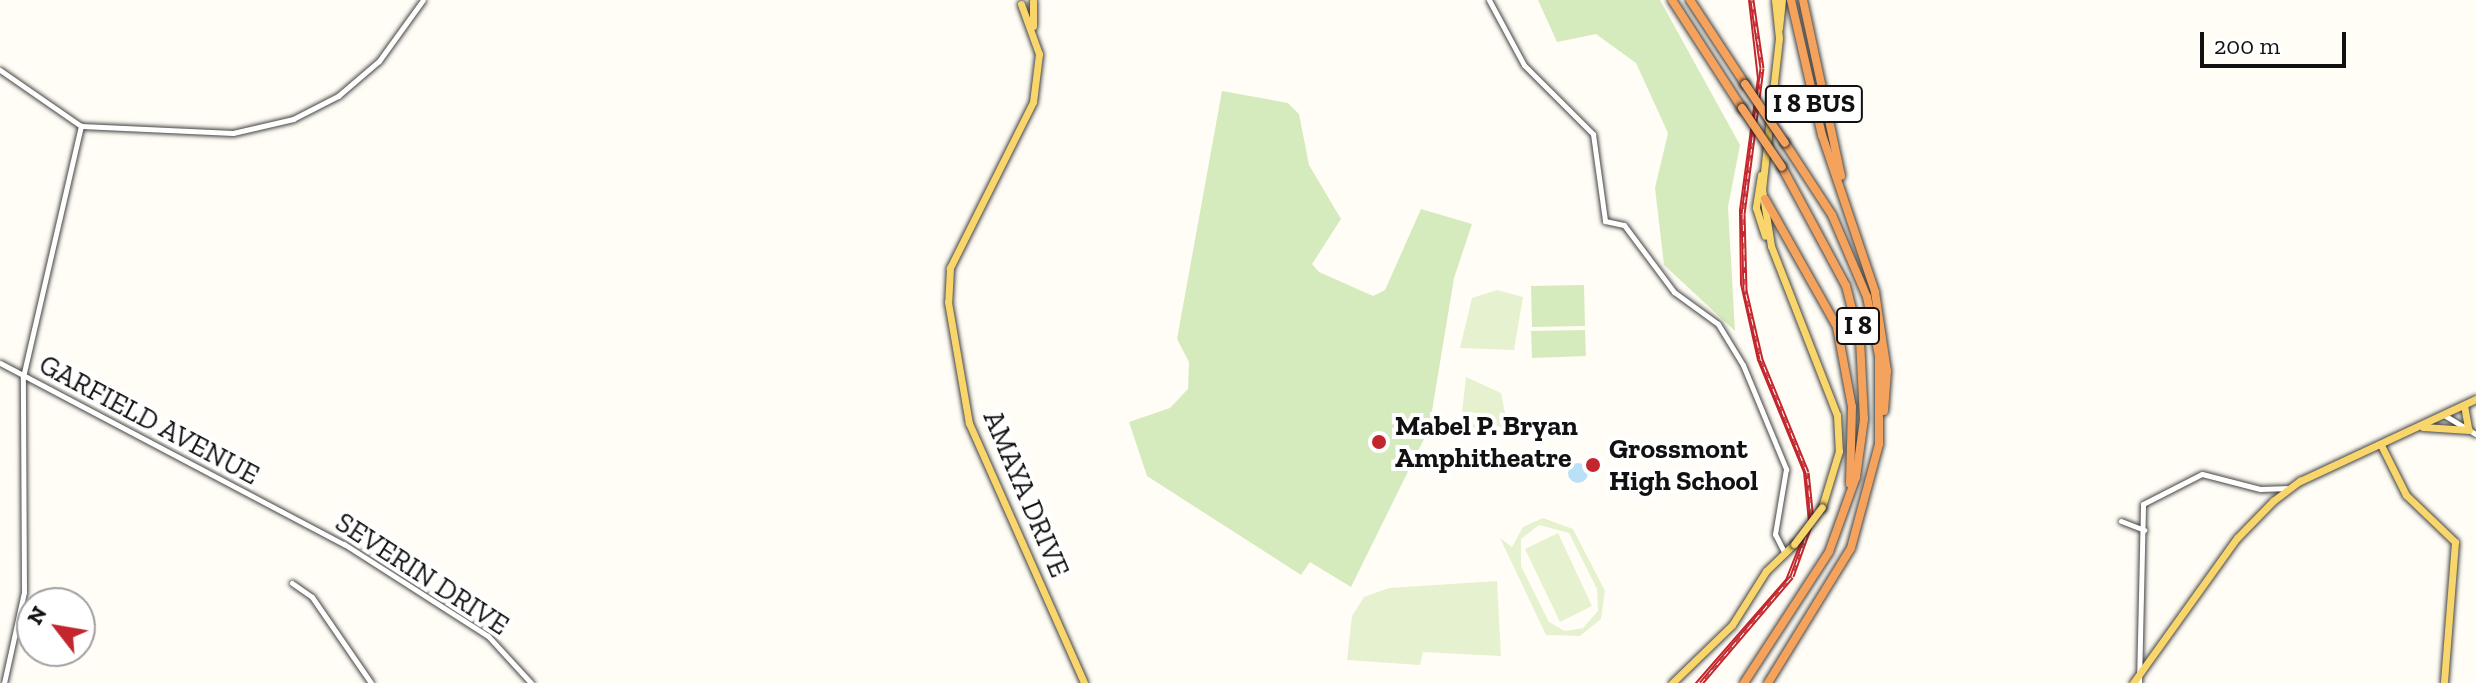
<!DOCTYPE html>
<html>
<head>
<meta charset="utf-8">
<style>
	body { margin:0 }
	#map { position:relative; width:2476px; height:683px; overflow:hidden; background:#fffdf5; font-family:"Zilla Slab",serif }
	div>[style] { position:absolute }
	.green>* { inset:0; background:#d5ebbd }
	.pitch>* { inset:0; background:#e6f2cf }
	.water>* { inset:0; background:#b9e0f7 }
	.round { border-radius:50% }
	.roads { filter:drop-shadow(0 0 2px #444) drop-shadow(0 0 2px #444) }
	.minor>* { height:5px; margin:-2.5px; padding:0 2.5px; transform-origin:2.5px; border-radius:2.5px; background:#fff }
	.major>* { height:7px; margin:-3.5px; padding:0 3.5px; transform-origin:3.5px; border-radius:3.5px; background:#f9d66b }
	.highway>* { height:8px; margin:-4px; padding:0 4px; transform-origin:4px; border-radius:4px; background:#f5a25d }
	.tram>* { height:2px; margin:-1px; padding:0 1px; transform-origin:1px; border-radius:1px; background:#c4262e }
	.rail>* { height:5px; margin-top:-2.5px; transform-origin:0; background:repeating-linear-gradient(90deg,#fff 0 6px,#c4262e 0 12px); box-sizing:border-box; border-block:2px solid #c4262e }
	.bridges { filter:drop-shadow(0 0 2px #222) drop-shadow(0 0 2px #222) }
	.major-bridge>* { height:7px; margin:-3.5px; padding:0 3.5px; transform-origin:3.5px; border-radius:3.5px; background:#f9d66b }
	.highway-bridge>* { height:8px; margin:-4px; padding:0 4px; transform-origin:4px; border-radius:4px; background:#f5a25d }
	.dots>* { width:22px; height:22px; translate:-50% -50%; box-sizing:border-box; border:4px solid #fff; border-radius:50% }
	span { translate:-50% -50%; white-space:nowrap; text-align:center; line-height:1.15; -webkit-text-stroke:8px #fff; paint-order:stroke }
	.shield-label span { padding:2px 6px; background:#fff; border:2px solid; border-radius:6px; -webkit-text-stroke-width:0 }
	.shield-label { font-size:26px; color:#111; font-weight:700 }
	.street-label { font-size:28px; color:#111 }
	.poi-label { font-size:28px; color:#111; font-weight:700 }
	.left { translate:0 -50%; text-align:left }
	.north { position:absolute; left:16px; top:587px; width:80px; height:80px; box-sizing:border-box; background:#fff; border:2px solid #a0a0a0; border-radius:50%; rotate:301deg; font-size:22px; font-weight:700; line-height:32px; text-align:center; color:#111 }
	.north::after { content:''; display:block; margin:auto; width:28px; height:36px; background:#c4262e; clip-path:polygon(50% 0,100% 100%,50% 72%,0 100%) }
	.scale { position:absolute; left:2200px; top:32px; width:146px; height:36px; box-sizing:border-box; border:4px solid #111; border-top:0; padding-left:10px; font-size:24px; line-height:28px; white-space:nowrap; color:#111; -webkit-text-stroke:6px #fff; paint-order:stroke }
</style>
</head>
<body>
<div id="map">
	<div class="green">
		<div style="clip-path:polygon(1538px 0,1660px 0,1740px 145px,1728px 207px,1735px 331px,1664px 265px,1655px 188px,1668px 133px,1636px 63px,1596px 34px,1557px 42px)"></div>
		<div style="clip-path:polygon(1222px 91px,1288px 103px,1299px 114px,1309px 165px,1341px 219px,1312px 264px,1319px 272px,1373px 296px,1385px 290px,1421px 209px,1472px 224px,1454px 278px,1429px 429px,1351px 587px,1310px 562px,1301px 575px,1147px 476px,1129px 422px,1170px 408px,1188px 389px,1189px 362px,1177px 339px)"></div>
		<div style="clip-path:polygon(1584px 285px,1585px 326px,1532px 327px,1531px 286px)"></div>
		<div style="clip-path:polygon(1585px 330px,1586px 356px,1532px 358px,1531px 331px)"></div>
	</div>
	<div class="pitch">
		<div style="clip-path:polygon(1497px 290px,1523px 297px,1514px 350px,1460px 348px,1472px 298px)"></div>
		<div style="clip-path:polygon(1466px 377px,1501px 393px,1510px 438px,1460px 430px)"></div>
		<div style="clip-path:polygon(evenodd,1543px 518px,1573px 529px,1605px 591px,1601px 619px,1580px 636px,1546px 635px,1500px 538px,1512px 547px,1523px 527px,1543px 518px,1539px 525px,1569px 533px,1597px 589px,1598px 611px,1583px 628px,1565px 631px,1549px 622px,1521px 566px,1521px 539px,1539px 525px)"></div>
		<div style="clip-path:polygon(1558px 533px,1592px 606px,1560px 622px,1525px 549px)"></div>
		<div style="clip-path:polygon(1497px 581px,1501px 656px,1423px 652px,1420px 665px,1347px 660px,1352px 616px,1364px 597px,1389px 588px)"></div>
	</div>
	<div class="water">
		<div class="round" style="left:1568px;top:463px;width:20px;height:20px"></div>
	</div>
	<div class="roads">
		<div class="minor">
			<div style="left:1489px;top:0;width:74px;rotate:61.7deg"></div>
			<div style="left:1524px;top:65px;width:98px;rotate:45deg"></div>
			<div style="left:1593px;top:134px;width:88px;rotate:82.1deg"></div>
			<div style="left:1605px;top:221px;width:19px;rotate:12deg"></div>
			<div style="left:1624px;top:225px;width:84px;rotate:53.3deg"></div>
			<div style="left:1674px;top:292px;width:54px;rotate:36deg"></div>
			<div style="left:1718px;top:324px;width:48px;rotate:58.6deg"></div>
			<div style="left:1743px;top:365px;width:113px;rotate:67.5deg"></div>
			<div style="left:1786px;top:469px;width:66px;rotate:99.6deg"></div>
			<div style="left:1775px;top:534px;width:20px;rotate:63deg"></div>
			<div style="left:0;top:70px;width:98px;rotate:34.7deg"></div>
			<div style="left:81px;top:126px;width:152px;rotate:2.6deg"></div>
			<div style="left:233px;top:133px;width:62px;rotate:-13.1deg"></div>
			<div style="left:293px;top:119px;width:51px;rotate:-27.1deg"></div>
			<div style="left:338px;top:96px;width:54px;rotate:-40.5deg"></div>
			<div style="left:379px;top:61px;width:75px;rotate:-54.2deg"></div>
			<div style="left:0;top:363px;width:389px;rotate:27.8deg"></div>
			<div style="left:344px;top:544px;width:171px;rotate:32.6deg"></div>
			<div style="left:488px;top:636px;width:64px;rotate:47.5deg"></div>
			<div style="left:2444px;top:415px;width:37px;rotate:31deg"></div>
			<div style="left:2121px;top:521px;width:25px;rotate:21deg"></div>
			<div style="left:292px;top:583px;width:24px;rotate:35deg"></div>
			<div style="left:312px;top:597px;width:104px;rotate:55.5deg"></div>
			<div style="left:4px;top:683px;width:93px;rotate:-77.6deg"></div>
			<div style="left:24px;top:592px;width:215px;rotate:-90.3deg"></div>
			<div style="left:23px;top:377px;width:258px;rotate:-77deg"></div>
			<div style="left:2139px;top:683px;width:179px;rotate:-88.7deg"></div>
			<div style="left:2143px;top:504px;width:66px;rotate:-27deg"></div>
			<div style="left:2202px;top:474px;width:60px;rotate:14.5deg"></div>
			<div style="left:2260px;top:489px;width:30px;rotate:-2deg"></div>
		</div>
		<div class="major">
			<div style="left:1775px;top:0;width:38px;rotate:84deg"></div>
			<div style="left:1779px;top:38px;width:152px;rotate:96.4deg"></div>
			<div style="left:1762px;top:189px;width:58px;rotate:81deg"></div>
			<div style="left:1771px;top:246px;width:181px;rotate:68.7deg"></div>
			<div style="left:1837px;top:415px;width:36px;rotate:87deg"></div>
			<div style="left:1839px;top:451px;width:59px;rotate:106.9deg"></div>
			<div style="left:1033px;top:1px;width:25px;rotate:90deg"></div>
			<div style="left:1021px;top:4px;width:53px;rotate:70.2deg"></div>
			<div style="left:1039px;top:54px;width:48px;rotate:97.1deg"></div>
			<div style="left:1033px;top:102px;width:186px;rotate:116.6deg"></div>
			<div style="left:950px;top:268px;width:34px;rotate:93deg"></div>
			<div style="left:948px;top:302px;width:123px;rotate:80.2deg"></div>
			<div style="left:969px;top:423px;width:284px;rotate:66.1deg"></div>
			<div style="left:1779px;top:28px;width:28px;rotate:-84deg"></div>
			<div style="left:1761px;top:175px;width:33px;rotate:99deg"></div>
			<div style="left:1756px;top:208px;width:29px;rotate:72deg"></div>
			<div style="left:2464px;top:405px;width:23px;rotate:80deg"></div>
			<div style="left:2423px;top:427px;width:46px;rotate:3.7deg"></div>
			<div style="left:2381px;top:445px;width:56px;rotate:63.4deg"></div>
			<div style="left:2406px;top:495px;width:68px;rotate:43.8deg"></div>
			<div style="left:2455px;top:542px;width:141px;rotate:94.5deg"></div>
			<div style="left:1672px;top:683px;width:83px;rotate:-44deg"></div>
			<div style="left:1732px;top:625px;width:64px;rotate:-57.8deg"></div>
			<div style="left:1766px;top:571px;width:39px;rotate:-44deg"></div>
			<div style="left:2133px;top:683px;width:178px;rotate:-54.4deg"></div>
			<div style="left:2237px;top:538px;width:52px;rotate:-45.8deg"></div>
			<div style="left:2273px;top:501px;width:34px;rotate:-37deg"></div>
			<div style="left:2300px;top:481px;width:194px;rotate:-25deg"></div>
		</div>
		<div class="highway">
			<div style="left:1672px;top:0;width:129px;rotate:57.1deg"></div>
			<div style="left:1690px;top:0;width:100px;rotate:56.8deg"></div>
			<div style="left:1791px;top:0;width:139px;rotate:77.1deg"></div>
			<div style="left:1822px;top:135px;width:166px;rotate:71.3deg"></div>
			<div style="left:1875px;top:292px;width:80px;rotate:81.4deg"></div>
			<div style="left:1887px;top:371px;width:40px;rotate:94.3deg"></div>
			<div style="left:1803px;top:0;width:180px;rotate:77.8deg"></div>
			<div style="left:1765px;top:199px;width:147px;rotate:60.6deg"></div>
			<div style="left:1837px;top:327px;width:81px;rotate:79.4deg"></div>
			<div style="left:1852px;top:407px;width:77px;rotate:91.5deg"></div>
			<div style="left:1744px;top:683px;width:156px;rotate:-57deg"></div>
			<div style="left:1829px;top:552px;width:80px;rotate:-70.2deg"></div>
			<div style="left:1856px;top:477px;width:59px;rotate:-82.1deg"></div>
			<div style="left:1864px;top:419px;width:79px;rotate:-92.9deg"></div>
			<div style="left:1860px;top:340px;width:56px;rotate:-104.5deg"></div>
			<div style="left:1846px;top:286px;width:135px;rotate:-118.3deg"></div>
			<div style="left:1768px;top:683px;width:158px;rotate:-58.4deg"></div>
			<div style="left:1851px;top:548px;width:108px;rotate:-74.9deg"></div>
			<div style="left:1879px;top:444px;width:88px;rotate:-90deg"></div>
			<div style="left:1879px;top:356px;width:60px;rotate:-101.5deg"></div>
			<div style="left:1867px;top:297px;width:89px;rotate:-113.1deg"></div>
			<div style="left:1832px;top:215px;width:86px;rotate:-123.1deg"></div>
		</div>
	</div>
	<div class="tram">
		<div style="left:1696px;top:683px;width:137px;rotate:-48.9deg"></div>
		<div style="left:1786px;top:580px;width:62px;rotate:-68.4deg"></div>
		<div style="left:1809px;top:522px;width:50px;rotate:-95.7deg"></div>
		<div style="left:1804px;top:472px;width:121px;rotate:-112.3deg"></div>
		<div style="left:1758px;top:360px;width:78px;rotate:-102.6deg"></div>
		<div style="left:1741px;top:284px;width:74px;rotate:-90.8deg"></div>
		<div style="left:1740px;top:210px;width:132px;rotate:-82.2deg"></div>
		<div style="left:1758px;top:79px;width:80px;rotate:-96.5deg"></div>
	</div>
	<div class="rail">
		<div style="left:1701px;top:683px;width:140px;rotate:-49.6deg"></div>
		<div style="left:1792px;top:576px;width:59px;rotate:-70.3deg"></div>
		<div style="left:1812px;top:520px;width:48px;rotate:-95.9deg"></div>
		<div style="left:1807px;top:472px;width:122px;rotate:-112.2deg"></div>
		<div style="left:1761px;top:359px;width:71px;rotate:-103.1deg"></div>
		<div style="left:1745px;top:290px;width:76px;rotate:-91.5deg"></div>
		<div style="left:1743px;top:214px;width:147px;rotate:-82.6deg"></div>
		<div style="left:1762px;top:68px;width:69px;rotate:-98.4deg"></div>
	</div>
	<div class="bridges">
		<div class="major-bridge">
			<div style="left:1794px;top:544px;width:46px;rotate:-52.9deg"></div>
		</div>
		<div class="highway-bridge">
			<div style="left:1745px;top:84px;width:71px;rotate:55.9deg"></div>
			<div style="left:1742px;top:108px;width:71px;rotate:55.9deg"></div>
		</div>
	</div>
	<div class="dots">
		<div style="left:1379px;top:442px;background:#c4262e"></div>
		<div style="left:1593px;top:465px;background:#c4262e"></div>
	</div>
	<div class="shield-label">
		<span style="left:1814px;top:104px">I 8 BUS</span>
		<span style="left:1858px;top:326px">I 8</span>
	</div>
	<div class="street-label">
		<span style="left:149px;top:420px;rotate:28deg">GARFIELD AVENUE</span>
		<span style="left:1026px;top:494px;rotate:67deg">AMAYA DRIVE</span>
		<span style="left:422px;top:574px;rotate:33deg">SEVERIN DRIVE</span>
	</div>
	<div class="poi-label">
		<span class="left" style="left:1395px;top:442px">Mabel P. Bryan<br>Amphitheatre</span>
		<span class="left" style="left:1609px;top:465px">Grossmont<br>High School</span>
	</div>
	<div class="north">N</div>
	<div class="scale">200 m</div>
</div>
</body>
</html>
